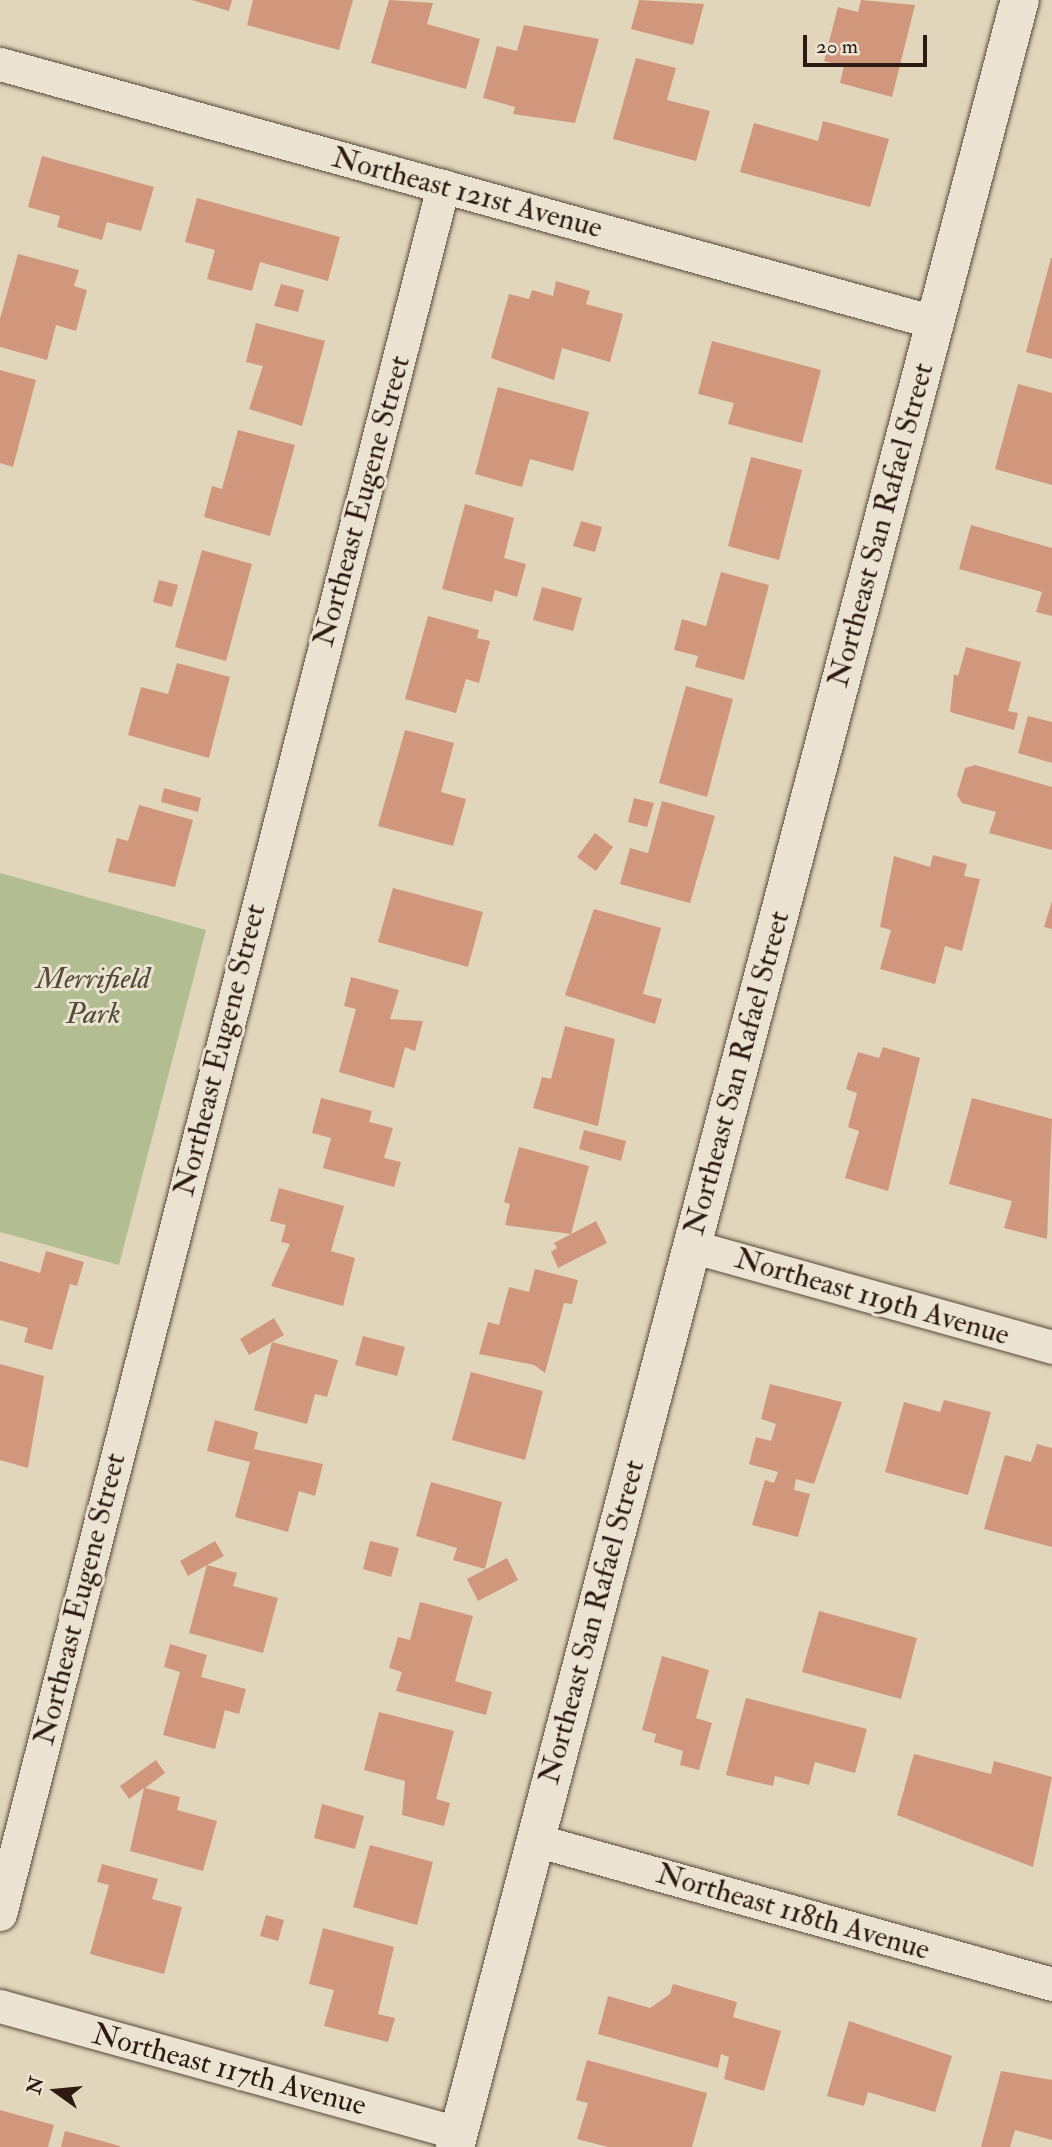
<!DOCTYPE html>
<html>
<head>
<meta charset="utf-8">
<style>
	body { margin:0 }
	#map { position:relative; width:1052px; height:2147px; overflow:hidden; background:#e1d6bb; font-family:"IM FELL Double Pica",serif }
	div>[style] { position:absolute }
	.green>* { inset:0; background:#b2be91 }
	.building>* { inset:0; background:#d0977c }
	.roads { filter:drop-shadow(0 0 2px #5a493c) drop-shadow(0 0 2px #5a493c) }
	.street>* { height:33px; margin:-16.5px; padding:0 16.5px; transform-origin:16.5px; border-radius:16.5px; background:#ece4d3 }
	.secondary>* { height:38px; margin:-19px; padding:0 19px; transform-origin:19px; border-radius:19px; background:#ece4d3 }
	span { translate:-50% -50%; white-space:nowrap; text-align:center; line-height:1.15; -webkit-text-stroke:6px #ece4d3; paint-order:stroke }
	.street-label { font-size:30px; color:#2d1a12 }
	.park-label { font-size:30px; color:#554b38; font-style:italic }
	.north { position:absolute; left:21px; top:2056px; width:70px; height:70px; -webkit-text-stroke:5px #ece4d3; paint-order:stroke; rotate:285deg; font-size:19px; font-weight:700; line-height:28px; text-align:center; color:#2d1a12 }
	.north::after { content:''; display:block; margin:auto; width:24px; height:32px; background:#2d1a12; clip-path:polygon(50% 0,100% 100%,50% 72%,0 100%) }
	.scale { position:absolute; left:803px; top:35px; width:124px; height:32px; box-sizing:border-box; border:4px solid #2d1a12; border-top:0; padding-left:9px; font-size:21px; line-height:24px; white-space:nowrap; color:#2d1a12; -webkit-text-stroke:5px #ece4d3; paint-order:stroke }
</style>
</head>
<body>
<div id="map">
	<div class="green">
		<div style="clip-path:polygon(0 873px,206px 930px,119px 1265px,0 1232px)"></div>
	</div>
	<div class="building">
		<div style="clip-path:polygon(192px 0,232px 0,229px 11px)"></div>
		<div style="clip-path:polygon(253px 0,353px 0,339px 50px,247px 25px)"></div>
		<div style="clip-path:polygon(389px 0,433px 3px,427px 24px,480px 39px,466px 89px,371px 63px)"></div>
		<div style="clip-path:polygon(639px 0,704px 4px,693px 45px,631px 29px)"></div>
		<div style="clip-path:polygon(861px 0,915px 5px,892px 97px,840px 83px,844px 66px,824px 61px,838px 7px,858px 12px)"></div>
		<div style="clip-path:polygon(524px 25px,599px 39px,575px 123px,513px 114px,515px 107px,483px 98px,497px 46px,517px 51px)"></div>
		<div style="clip-path:polygon(636px 58px,676px 68px,667px 100px,710px 111px,696px 161px,613px 139px)"></div>
		<div style="clip-path:polygon(823px 121px,889px 139px,870px 207px,740px 172px,754px 123px,818px 141px)"></div>
		<div style="clip-path:polygon(42px 156px,154px 187px,141px 231px,107px 222px,102px 240px,57px 227px,60px 216px,28px 207px)"></div>
		<div style="clip-path:polygon(197px 198px,340px 237px,328px 281px,260px 262px,252px 291px,207px 279px,215px 250px,185px 242px)"></div>
		<div style="clip-path:polygon(18px 254px,79px 270px,74px 286px,87px 290px,76px 331px,56px 325px,47px 360px,0 347px,0 319px)"></div>
		<div style="clip-path:polygon(1051px 258px,1052px 258px,1052px 359px,1026px 352px)"></div>
		<div style="clip-path:polygon(556px 281px,590px 291px,586px 304px,623px 314px,610px 362px,562px 348px,554px 380px,491px 358px,509px 294px,529px 299px,532px 290px,553px 296px)"></div>
		<div style="clip-path:polygon(281px 284px,304px 290px,298px 312px,274px 306px)"></div>
		<div style="clip-path:polygon(256px 323px,325px 341px,302px 426px,249px 409px,263px 366px,246px 362px)"></div>
		<div style="clip-path:polygon(712px 341px,821px 370px,802px 443px,728px 424px,734px 403px,698px 394px)"></div>
		<div style="clip-path:polygon(0 370px,36px 380px,13px 467px,0 463px)"></div>
		<div style="clip-path:polygon(1018px 384px,1052px 393px,1052px 485px,995px 469px)"></div>
		<div style="clip-path:polygon(498px 387px,589px 412px,573px 471px,530px 459px,522px 487px,475px 474px)"></div>
		<div style="clip-path:polygon(238px 430px,295px 445px,270px 536px,204px 517px,212px 486px,222px 489px)"></div>
		<div style="clip-path:polygon(751px 457px,802px 470px,779px 560px,728px 546px)"></div>
		<div style="clip-path:polygon(465px 504px,514px 518px,504px 558px,526px 564px,517px 597px,495px 590px,492px 602px,442px 589px)"></div>
		<div style="clip-path:polygon(581px 521px,602px 527px,595px 552px,573px 546px)"></div>
		<div style="clip-path:polygon(971px 525px,1052px 548px,1052px 616px,1036px 612px,1042px 592px,959px 569px)"></div>
		<div style="clip-path:polygon(202px 550px,252px 564px,226px 661px,175px 647px)"></div>
		<div style="clip-path:polygon(721px 572px,769px 585px,744px 680px,695px 667px,698px 656px,674px 650px,682px 619px,706px 626px)"></div>
		<div style="clip-path:polygon(159px 580px,178px 585px,172px 607px,153px 602px)"></div>
		<div style="clip-path:polygon(542px 587px,582px 598px,573px 631px,533px 620px)"></div>
		<div style="clip-path:polygon(428px 616px,479px 630px,477px 638px,490px 641px,479px 683px,466px 679px,456px 713px,405px 699px)"></div>
		<div style="clip-path:polygon(966px 647px,1021px 662px,1008px 711px,1018px 713px,1014px 730px,950px 712px,954px 674px,958px 676px)"></div>
		<div style="clip-path:polygon(177px 663px,230px 677px,209px 758px,128px 735px,141px 687px,168px 694px)"></div>
		<div style="clip-path:polygon(686px 686px,733px 699px,707px 797px,659px 783px)"></div>
		<div style="clip-path:polygon(1028px 716px,1052px 722px,1052px 763px,1018px 753px)"></div>
		<div style="clip-path:polygon(405px 730px,454px 743px,441px 792px,466px 799px,453px 846px,378px 826px)"></div>
		<div style="clip-path:polygon(975px 765px,1052px 787px,1052px 850px,989px 833px,996px 812px,962px 803px,957px 795px,965px 768px)"></div>
		<div style="clip-path:polygon(164px 788px,201px 798px,198px 812px,161px 802px)"></div>
		<div style="clip-path:polygon(634px 798px,654px 803px,647px 827px,628px 822px)"></div>
		<div style="clip-path:polygon(662px 801px,715px 816px,690px 903px,620px 884px,630px 848px,648px 853px)"></div>
		<div style="clip-path:polygon(139px 805px,193px 820px,175px 887px,108px 872px,117px 838px,128px 841px)"></div>
		<div style="clip-path:polygon(595px 833px,613px 847px,596px 871px,577px 857px)"></div>
		<div style="clip-path:polygon(933px 855px,967px 864px,964px 876px,980px 879px,962px 951px,945px 946px,935px 984px,880px 969px,891px 930px,880px 927px,894px 856px,930px 867px)"></div>
		<div style="clip-path:polygon(393px 888px,483px 912px,468px 967px,378px 942px)"></div>
		<div style="clip-path:polygon(1052px 901px,1052px 929px,1044px 927px)"></div>
		<div style="clip-path:polygon(594px 909px,661px 928px,643px 994px,662px 999px,655px 1024px,565px 995px)"></div>
		<div style="clip-path:polygon(351px 977px,399px 990px,390px 1019px,423px 1021px,415px 1051px,405px 1047px,394px 1088px,339px 1072px,356px 1009px,344px 1006px)"></div>
		<div style="clip-path:polygon(565px 1026px,615px 1039px,598px 1126px,533px 1108px,542px 1077px,551px 1079px)"></div>
		<div style="clip-path:polygon(883px 1047px,920px 1058px,888px 1191px,845px 1178px,859px 1131px,848px 1127px,857px 1093px,846px 1089px,858px 1052px,879px 1058px)"></div>
		<div style="clip-path:polygon(321px 1098px,372px 1111px,369px 1122px,393px 1128px,384px 1158px,401px 1162px,394px 1187px,323px 1168px,331px 1138px,312px 1133px)"></div>
		<div style="clip-path:polygon(972px 1098px,1052px 1119px,1047px 1239px,1004px 1228px,1012px 1201px,949px 1184px)"></div>
		<div style="clip-path:polygon(584px 1130px,626px 1141px,621px 1161px,579px 1149px)"></div>
		<div style="clip-path:polygon(519px 1147px,589px 1166px,571px 1234px,505px 1225px,510px 1204px,504px 1202px)"></div>
		<div style="clip-path:polygon(279px 1188px,344px 1206px,331px 1251px,355px 1258px,343px 1306px,271px 1286px,290px 1244px,281px 1242px,286px 1225px,270px 1221px)"></div>
		<div style="clip-path:polygon(596px 1221px,607px 1243px,558px 1268px,551px 1252px,557px 1248px,554px 1243px)"></div>
		<div style="clip-path:polygon(46px 1251px,84px 1262px,77px 1286px,70px 1284px,52px 1350px,24px 1342px,28px 1328px,0 1320px,0 1261px,40px 1273px)"></div>
		<div style="clip-path:polygon(535px 1269px,578px 1280px,572px 1304px,564px 1303px,545px 1373px,534px 1365px,479px 1354px,488px 1322px,499px 1325px,509px 1287px,529px 1292px)"></div>
		<div style="clip-path:polygon(274px 1318px,284px 1335px,249px 1355px,240px 1339px)"></div>
		<div style="clip-path:polygon(363px 1336px,405px 1347px,397px 1376px,355px 1365px)"></div>
		<div style="clip-path:polygon(272px 1342px,338px 1360px,327px 1397px,315px 1394px,307px 1424px,254px 1410px)"></div>
		<div style="clip-path:polygon(0 1364px,44px 1376px,28px 1468px,0 1460px)"></div>
		<div style="clip-path:polygon(471px 1372px,543px 1391px,525px 1460px,452px 1440px)"></div>
		<div style="clip-path:polygon(770px 1384px,842px 1402px,814px 1484px,796px 1479px,794px 1490px,810px 1494px,798px 1537px,752px 1525px,765px 1480px,774px 1483px,778px 1472px,749px 1464px,756px 1437px,771px 1441px,776px 1424px,761px 1419px)"></div>
		<div style="clip-path:polygon(944px 1400px,991px 1412px,968px 1495px,885px 1472px,904px 1402px,940px 1412px)"></div>
		<div style="clip-path:polygon(215px 1420px,258px 1432px,254px 1449px,323px 1464px,315px 1496px,299px 1491px,288px 1532px,235px 1517px,250px 1462px,207px 1451px)"></div>
		<div style="clip-path:polygon(1037px 1444px,1052px 1448px,1052px 1547px,984px 1529px,1005px 1455px,1031px 1462px)"></div>
		<div style="clip-path:polygon(431px 1482px,502px 1502px,485px 1569px,453px 1560px,457px 1548px,416px 1536px)"></div>
		<div style="clip-path:polygon(215px 1541px,224px 1556px,207px 1565px,237px 1573px,233px 1586px,278px 1598px,263px 1653px,189px 1633px,207px 1565px,188px 1576px,180px 1561px)"></div>
		<div style="clip-path:polygon(370px 1541px,399px 1548px,391px 1577px,363px 1569px)"></div>
		<div style="clip-path:polygon(507px 1558px,518px 1580px,478px 1601px,467px 1579px)"></div>
		<div style="clip-path:polygon(420px 1602px,473px 1616px,455px 1681px,492px 1692px,486px 1715px,396px 1691px,402px 1672px,389px 1668px,398px 1637px,410px 1640px)"></div>
		<div style="clip-path:polygon(819px 1611px,917px 1638px,901px 1699px,802px 1672px)"></div>
		<div style="clip-path:polygon(170px 1644px,207px 1655px,201px 1677px,246px 1689px,239px 1714px,225px 1710px,215px 1749px,163px 1735px,180px 1672px,164px 1667px)"></div>
		<div style="clip-path:polygon(662px 1656px,709px 1670px,696px 1718px,712px 1723px,699px 1770px,680px 1765px,683px 1751px,654px 1742px,656px 1734px,642px 1730px)"></div>
		<div style="clip-path:polygon(746px 1698px,867px 1729px,855px 1773px,815px 1762px,809px 1785px,775px 1776px,773px 1786px,726px 1775px)"></div>
		<div style="clip-path:polygon(379px 1712px,454px 1731px,436px 1799px,450px 1803px,444px 1826px,402px 1815px,405px 1781px,364px 1770px)"></div>
		<div style="clip-path:polygon(914px 1754px,991px 1774px,994px 1761px,1052px 1777px,1033px 1867px,897px 1815px)"></div>
		<div style="clip-path:polygon(156px 1760px,165px 1773px,145px 1788px,180px 1797px,177px 1810px,217px 1821px,203px 1871px,130px 1851px,144px 1788px,129px 1799px,120px 1786px)"></div>
		<div style="clip-path:polygon(322px 1804px,364px 1816px,355px 1849px,314px 1838px)"></div>
		<div style="clip-path:polygon(370px 1845px,433px 1862px,417px 1925px,353px 1907px)"></div>
		<div style="clip-path:polygon(102px 1864px,158px 1879px,152px 1899px,182px 1907px,164px 1974px,90px 1954px,109px 1885px,97px 1882px)"></div>
		<div style="clip-path:polygon(266px 1915px,284px 1920px,278px 1941px,260px 1936px)"></div>
		<div style="clip-path:polygon(323px 1928px,394px 1947px,378px 2014px,395px 2018px,388px 2042px,324px 2026px,334px 1990px,309px 1984px)"></div>
		<div style="clip-path:polygon(673px 1984px,737px 2002px,733px 2017px,781px 2031px,764px 2091px,724px 2079px,729px 2057px,721px 2054px,718px 2068px,598px 2034px,608px 1996px,650px 2008px,670px 1994px)"></div>
		<div style="clip-path:polygon(849px 2021px,952px 2056px,935px 2112px,868px 2092px,864px 2106px,827px 2096px)"></div>
		<div style="clip-path:polygon(587px 2060px,707px 2093px,692px 2147px,608px 2147px,577px 2139px,588px 2103px,576px 2100px)"></div>
		<div style="clip-path:polygon(1001px 2071px,1052px 2080px,1052px 2140px,1015px 2130px,1010px 2147px,981px 2147px)"></div>
		<div style="clip-path:polygon(0 2110px,54px 2125px,48px 2147px,0 2147px)"></div>
		<div style="clip-path:polygon(65px 2131px,120px 2146px,120px 2147px,61px 2147px)"></div>
	</div>
	<div class="roads">
		<div class="street">
			<div style="left:0;top:64px;width:969px;rotate:15.44deg"></div>
			<div style="left:691px;top:1246px;width:375px;rotate:15.6deg"></div>
			<div style="left:535px;top:1840px;width:537px;rotate:15.56deg"></div>
			<div style="left:0;top:1914px;width:1784px;rotate:-75.62deg"></div>
			<div style="left:0;top:2006px;width:476px;rotate:15.5deg"></div>
		</div>
		<div class="secondary">
			<div style="left:455px;top:2147px;width:2220px;rotate:-75.26deg"></div>
		</div>
	</div>
	<div class="street-label">
		<span style="left:467px;top:193px;rotate:15deg">Northeast 121st Avenue</span>
		<span style="left:362px;top:501px;rotate:-75deg">Northeast Eugene Street</span>
		<span style="left:881px;top:525px;rotate:-75deg">Northeast San Rafael Street</span>
		<span style="left:220px;top:1050px;rotate:-76deg">Northeast Eugene Street</span>
		<span style="left:737px;top:1073px;rotate:-75deg">Northeast San Rafael Street</span>
		<span style="left:872px;top:1297px;rotate:16deg">Northeast 119th Avenue</span>
		<span style="left:80px;top:1599px;rotate:-76deg">Northeast Eugene Street</span>
		<span style="left:592px;top:1622px;rotate:-75deg">Northeast San Rafael Street</span>
		<span style="left:793px;top:1912px;rotate:16deg">Northeast 118th Avenue</span>
		<span style="left:229px;top:2070px;rotate:15deg">Northeast 117th Avenue</span>
	</div>
	<div class="park-label">
		<span style="left:93px;top:996px">Merrifield<br>Park</span>
	</div>
	<div class="north">N</div>
	<div class="scale">20 m</div>
</div>
</body>
</html>
